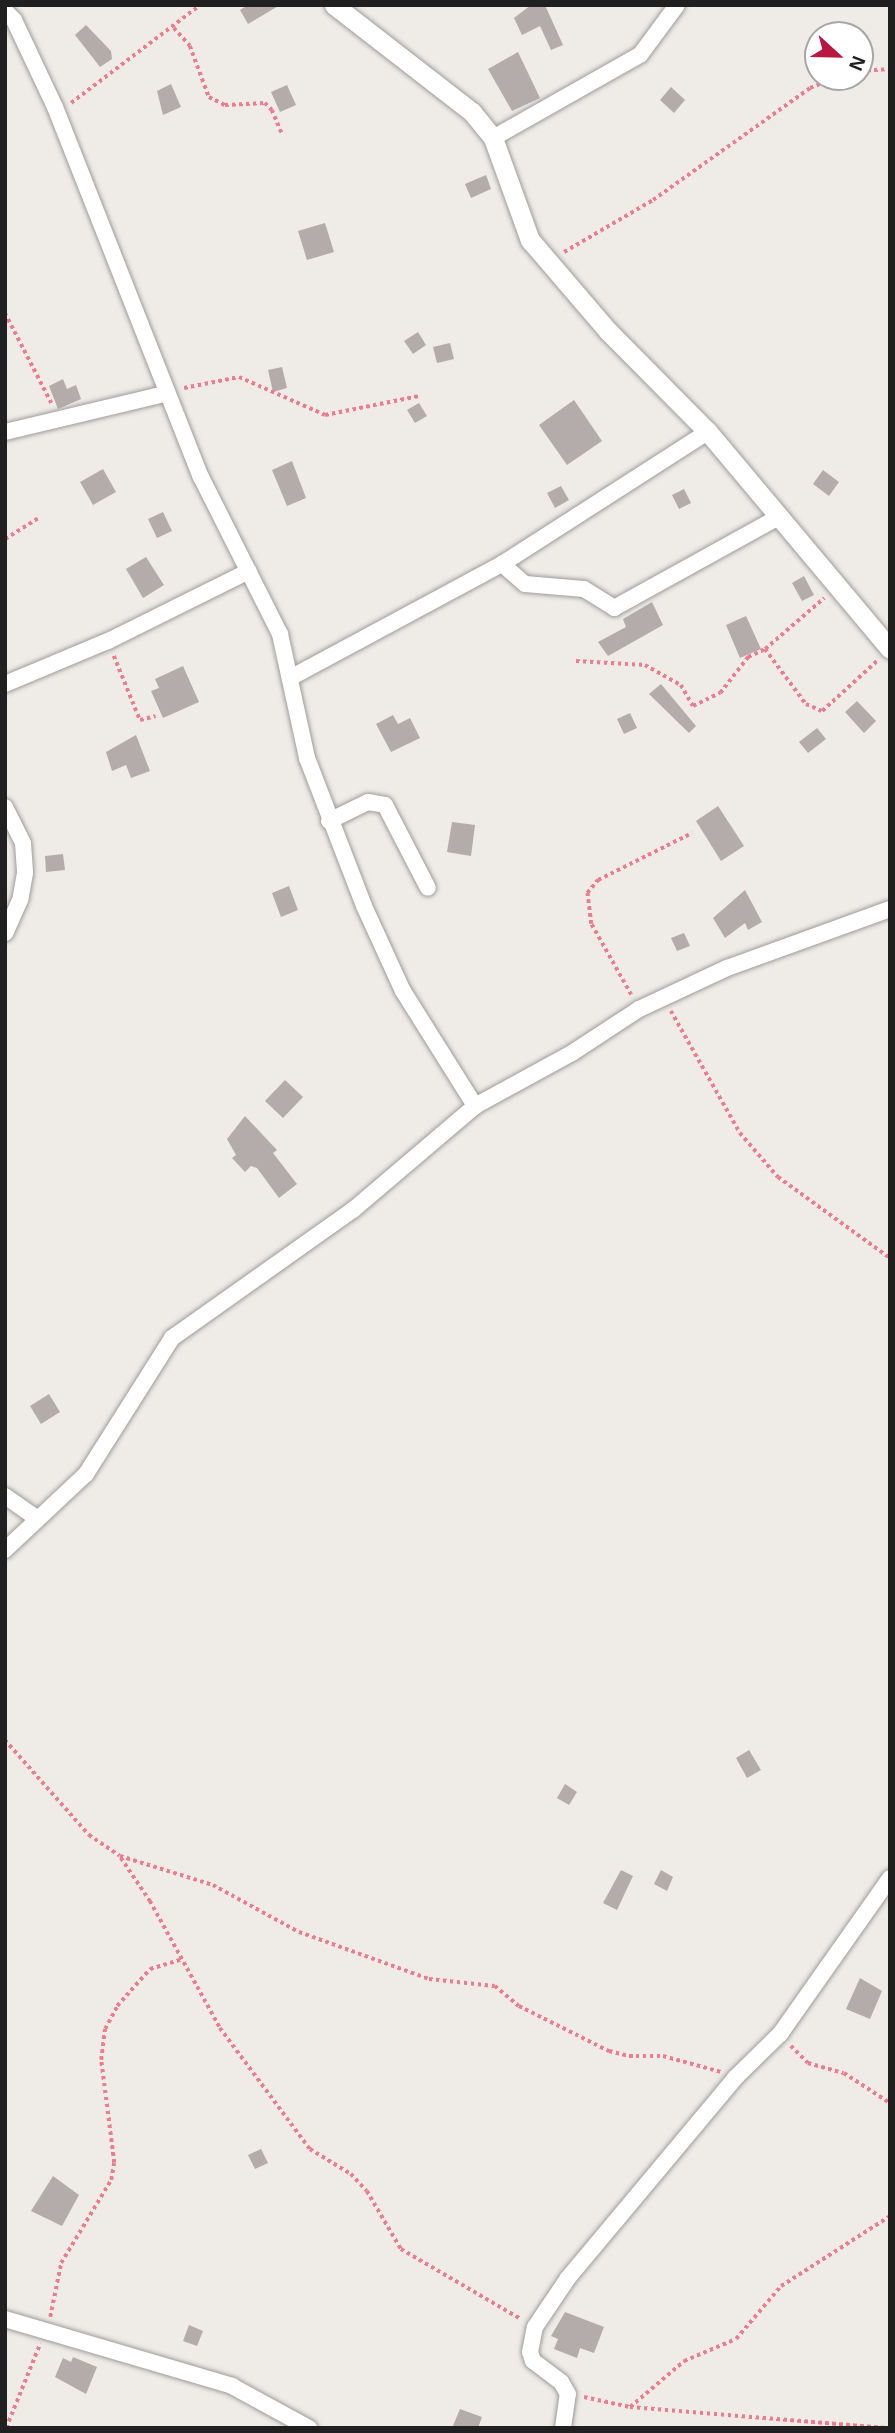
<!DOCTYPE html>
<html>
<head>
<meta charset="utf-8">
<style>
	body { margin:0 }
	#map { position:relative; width:895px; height:2433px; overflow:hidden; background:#efebe7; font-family:Arial,sans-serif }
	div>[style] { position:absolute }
	.building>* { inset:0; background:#b4acaa }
	.path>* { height:3.5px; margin-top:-1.75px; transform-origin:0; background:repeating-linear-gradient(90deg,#eb7d8f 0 3.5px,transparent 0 7px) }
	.roads { filter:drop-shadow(0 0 2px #9d9d9d) drop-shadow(0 0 2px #9d9d9d) }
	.minor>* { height:16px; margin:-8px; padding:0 8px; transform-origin:8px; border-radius:8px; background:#fff }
	.tertiary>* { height:19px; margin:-9.5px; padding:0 9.5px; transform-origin:9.5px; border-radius:9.5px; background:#fff }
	span { translate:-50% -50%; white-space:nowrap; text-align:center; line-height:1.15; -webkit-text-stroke:6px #fff; paint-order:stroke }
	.frame { position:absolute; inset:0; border:7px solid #202020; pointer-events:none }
	.north { position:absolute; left:804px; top:21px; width:70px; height:70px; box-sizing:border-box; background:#fff; border:2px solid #a6a6a6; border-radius:50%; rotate:112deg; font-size:19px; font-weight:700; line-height:28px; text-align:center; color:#202020 }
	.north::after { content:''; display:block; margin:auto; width:24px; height:32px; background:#b91742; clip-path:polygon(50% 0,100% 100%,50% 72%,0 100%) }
</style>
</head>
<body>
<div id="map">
	<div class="building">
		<div style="clip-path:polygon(248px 5px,280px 5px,248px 24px,240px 10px)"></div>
		<div style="clip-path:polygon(531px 5px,545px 5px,563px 45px,551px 50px,540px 26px,522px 35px,514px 18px)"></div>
		<div style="clip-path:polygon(86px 25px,111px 51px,112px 59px,100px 67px,75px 35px)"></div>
		<div style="clip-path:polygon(518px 52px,540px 98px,512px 111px,488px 69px)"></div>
		<div style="clip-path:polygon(171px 84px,181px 107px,163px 115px,157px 91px)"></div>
		<div style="clip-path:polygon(287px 85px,296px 105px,280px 112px,271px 92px)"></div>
		<div style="clip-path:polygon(671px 87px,685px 100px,674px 113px,660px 100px)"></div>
		<div style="clip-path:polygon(486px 175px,491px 189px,471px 198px,465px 184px)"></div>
		<div style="clip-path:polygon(325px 223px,334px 252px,307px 260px,298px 231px)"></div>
		<div style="clip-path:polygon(418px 332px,426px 345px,413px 354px,404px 341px)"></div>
		<div style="clip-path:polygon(450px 343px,454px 359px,437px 363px,433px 347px)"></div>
		<div style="clip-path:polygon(282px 367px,287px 388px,273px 392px,268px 370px)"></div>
		<div style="clip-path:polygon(63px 379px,67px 389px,76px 385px,81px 399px,58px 409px,49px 386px)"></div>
		<div style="clip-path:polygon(574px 400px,602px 441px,567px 465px,539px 425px)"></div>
		<div style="clip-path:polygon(419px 403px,427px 416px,415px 423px,407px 410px)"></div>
		<div style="clip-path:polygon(292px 461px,306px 498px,287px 506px,272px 470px)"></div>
		<div style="clip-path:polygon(103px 469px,116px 492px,93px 505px,80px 482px)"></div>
		<div style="clip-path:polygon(823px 470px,839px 482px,829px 496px,813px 484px)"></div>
		<div style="clip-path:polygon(561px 486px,569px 500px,555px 508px,547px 493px)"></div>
		<div style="clip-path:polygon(684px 489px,691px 503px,679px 509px,672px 495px)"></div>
		<div style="clip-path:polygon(163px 512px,172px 531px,157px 538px,148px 519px)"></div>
		<div style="clip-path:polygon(146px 557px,164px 585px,143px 598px,126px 569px)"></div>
		<div style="clip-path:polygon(804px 576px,814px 595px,802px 601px,792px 583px)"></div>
		<div style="clip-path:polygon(652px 602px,663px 625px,608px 656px,598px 642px,626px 627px,623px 619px)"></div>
		<div style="clip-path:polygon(746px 616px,761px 649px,740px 658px,726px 625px)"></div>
		<div style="clip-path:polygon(183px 666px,199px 702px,163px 718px,151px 691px,159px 688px,155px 679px)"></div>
		<div style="clip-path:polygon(661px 684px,696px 726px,689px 733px,649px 694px)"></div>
		<div style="clip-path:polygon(857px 701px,876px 721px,864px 733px,845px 712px)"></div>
		<div style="clip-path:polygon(630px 713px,637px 728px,624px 734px,617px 719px)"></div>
		<div style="clip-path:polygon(393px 715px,398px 724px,410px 718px,420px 738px,391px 752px,376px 724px)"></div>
		<div style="clip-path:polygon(817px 728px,826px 739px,808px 753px,799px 742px)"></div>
		<div style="clip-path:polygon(136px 735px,150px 771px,131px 778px,126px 765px,112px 771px,106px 752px)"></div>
		<div style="clip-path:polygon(718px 806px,744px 846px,721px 861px,696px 821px)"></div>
		<div style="clip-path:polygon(452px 822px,475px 825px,471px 856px,447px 852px)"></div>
		<div style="clip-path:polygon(63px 854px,65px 870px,46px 872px,45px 856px)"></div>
		<div style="clip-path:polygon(289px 886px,298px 910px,281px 917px,272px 893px)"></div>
		<div style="clip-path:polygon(745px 890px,762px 922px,748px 930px,745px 923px,725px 938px,713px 918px)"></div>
		<div style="clip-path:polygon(684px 933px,690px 946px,677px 951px,671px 938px)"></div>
		<div style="clip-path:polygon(285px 1080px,303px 1097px,283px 1118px,265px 1101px)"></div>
		<div style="clip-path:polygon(245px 1116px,277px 1150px,273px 1153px,297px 1184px,279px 1198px,257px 1168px,251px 1166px,245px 1172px,232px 1158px,236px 1155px,227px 1139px)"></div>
		<div style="clip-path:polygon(49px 1394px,60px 1412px,41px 1424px,30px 1406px)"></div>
		<div style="clip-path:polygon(749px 1750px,761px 1770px,747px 1778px,736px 1758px)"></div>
		<div style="clip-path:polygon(565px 1784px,577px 1792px,569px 1805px,557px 1798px)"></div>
		<div style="clip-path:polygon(621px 1870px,633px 1876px,617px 1910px,603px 1903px)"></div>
		<div style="clip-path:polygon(661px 1870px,673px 1877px,667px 1891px,654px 1884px)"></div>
		<div style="clip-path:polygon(860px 1978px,882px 1991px,870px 2019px,846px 2009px)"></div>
		<div style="clip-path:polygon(261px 2149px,268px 2163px,255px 2169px,248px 2155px)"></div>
		<div style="clip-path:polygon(53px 2176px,79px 2195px,62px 2226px,31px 2211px)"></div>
		<div style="clip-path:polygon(565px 2312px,604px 2327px,594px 2353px,580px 2348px,577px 2358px,554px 2349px,558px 2339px,551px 2336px)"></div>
		<div style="clip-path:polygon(189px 2325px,203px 2331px,197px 2346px,183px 2341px)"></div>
		<div style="clip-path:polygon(73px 2357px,97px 2367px,86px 2394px,55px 2377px,63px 2358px,71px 2362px)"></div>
		<div style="clip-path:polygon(460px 2409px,482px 2417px,478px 2428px,452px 2428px)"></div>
	</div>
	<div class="path">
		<div style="left:174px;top:28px;width:24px;rotate:48deg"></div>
		<div style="left:190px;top:46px;width:54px;rotate:69.6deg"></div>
		<div style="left:209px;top:97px;width:18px;rotate:27deg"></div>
		<div style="left:225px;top:105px;width:40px;rotate:-2.9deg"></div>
		<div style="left:265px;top:103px;width:10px;rotate:45deg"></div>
		<div style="left:272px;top:110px;width:26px;rotate:67deg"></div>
		<div style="left:860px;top:71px;width:30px;rotate:-4deg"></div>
		<div style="left:71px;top:103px;width:162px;rotate:-37.2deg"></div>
		<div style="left:564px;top:252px;width:103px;rotate:-30.3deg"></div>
		<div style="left:653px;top:200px;width:193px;rotate:-35.5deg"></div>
		<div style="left:810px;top:88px;width:29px;rotate:-22deg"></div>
		<div style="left:5px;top:313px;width:102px;rotate:62.7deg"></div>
		<div style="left:184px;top:388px;width:56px;rotate:-11.3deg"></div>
		<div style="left:239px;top:377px;width:94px;rotate:23.8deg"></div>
		<div style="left:325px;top:415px;width:96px;rotate:-11.4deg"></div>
		<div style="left:5px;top:539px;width:41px;rotate:-32.2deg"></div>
		<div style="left:765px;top:649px;width:69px;rotate:53.3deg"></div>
		<div style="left:806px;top:704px;width:17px;rotate:24deg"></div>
		<div style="left:822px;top:711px;width:76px;rotate:-42.3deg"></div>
		<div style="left:114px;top:656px;width:69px;rotate:67.9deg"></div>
		<div style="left:140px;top:720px;width:16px;rotate:-14deg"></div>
		<div style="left:576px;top:661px;width:69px;rotate:3.3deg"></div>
		<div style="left:645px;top:665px;width:41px;rotate:29.1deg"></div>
		<div style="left:681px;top:685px;width:24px;rotate:60deg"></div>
		<div style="left:693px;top:706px;width:30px;rotate:-26deg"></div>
		<div style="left:720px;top:693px;width:46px;rotate:-52.1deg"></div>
		<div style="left:748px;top:657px;width:19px;rotate:-25deg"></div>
		<div style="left:765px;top:649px;width:78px;rotate:-40.8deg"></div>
		<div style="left:631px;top:995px;width:81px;rotate:-119.4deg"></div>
		<div style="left:591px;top:924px;width:31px;rotate:-97deg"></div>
		<div style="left:587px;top:893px;width:17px;rotate:-50deg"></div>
		<div style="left:598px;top:880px;width:105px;rotate:-26.6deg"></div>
		<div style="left:671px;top:1011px;width:140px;rotate:60.5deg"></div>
		<div style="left:740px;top:1133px;width:58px;rotate:49.2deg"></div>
		<div style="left:778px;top:1177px;width:138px;rotate:35.9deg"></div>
		<div style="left:5px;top:1740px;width:127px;rotate:48.5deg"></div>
		<div style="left:89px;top:1835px;width:37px;rotate:34deg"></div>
		<div style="left:120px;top:1856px;width:97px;rotate:17.3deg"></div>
		<div style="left:213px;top:1885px;width:98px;rotate:28.7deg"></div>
		<div style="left:299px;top:1932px;width:138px;rotate:19.9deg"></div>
		<div style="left:429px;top:1979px;width:66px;rotate:6.1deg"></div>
		<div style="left:495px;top:1986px;width:31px;rotate:40deg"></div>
		<div style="left:519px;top:2006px;width:101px;rotate:26.6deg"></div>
		<div style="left:609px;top:2051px;width:21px;rotate:14deg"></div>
		<div style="left:629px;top:2056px;width:34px"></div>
		<div style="left:663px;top:2056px;width:60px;rotate:15.4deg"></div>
		<div style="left:121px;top:1858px;width:52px;rotate:56deg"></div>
		<div style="left:150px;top:1901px;width:145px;rotate:61.1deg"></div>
		<div style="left:220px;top:2028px;width:151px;rotate:53.4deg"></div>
		<div style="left:310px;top:2149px;width:48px;rotate:31.4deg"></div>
		<div style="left:351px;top:2174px;width:23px;rotate:47deg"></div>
		<div style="left:367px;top:2191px;width:67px;rotate:59.6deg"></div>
		<div style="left:401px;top:2249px;width:139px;rotate:30.3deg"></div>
		<div style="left:791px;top:2046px;width:24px;rotate:45deg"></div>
		<div style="left:808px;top:2063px;width:37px;rotate:16deg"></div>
		<div style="left:844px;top:2073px;width:55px;rotate:33.1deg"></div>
		<div style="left:50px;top:2317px;width:55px;rotate:-78.5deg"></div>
		<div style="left:61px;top:2263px;width:97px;rotate:-58.9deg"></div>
		<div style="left:111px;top:2180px;width:17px;rotate:-80deg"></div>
		<div style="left:114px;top:2163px;width:104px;rotate:-97.2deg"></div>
		<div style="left:101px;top:2060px;width:31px;rotate:-83deg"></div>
		<div style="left:105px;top:2029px;width:26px;rotate:-62deg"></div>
		<div style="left:117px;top:2006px;width:50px;rotate:-48.3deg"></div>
		<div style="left:150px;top:1969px;width:34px;rotate:-17deg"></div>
		<div style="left:584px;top:2397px;width:47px;rotate:12.3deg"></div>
		<div style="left:630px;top:2407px;width:257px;rotate:4.7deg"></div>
		<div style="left:630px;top:2407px;width:71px;rotate:-40.4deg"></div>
		<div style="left:684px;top:2361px;width:56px;rotate:-22.9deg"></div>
		<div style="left:736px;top:2339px;width:70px;rotate:-49.7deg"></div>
		<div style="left:781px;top:2286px;width:130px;rotate:-32.7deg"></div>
		<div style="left:6px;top:2428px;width:91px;rotate:-68deg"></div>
	</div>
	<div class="roads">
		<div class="minor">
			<div style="left:5px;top:11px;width:13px;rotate:45deg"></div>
			<div style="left:14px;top:20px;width:96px;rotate:64.8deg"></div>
			<div style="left:55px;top:107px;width:398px;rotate:68.5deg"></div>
			<div style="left:201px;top:477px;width:176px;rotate:63.3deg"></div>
			<div style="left:280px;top:634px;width:127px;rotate:77.7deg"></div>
			<div style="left:307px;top:758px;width:159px;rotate:68.9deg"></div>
			<div style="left:364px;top:906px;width:94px;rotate:65.4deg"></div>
			<div style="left:403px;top:991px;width:136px;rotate:57.9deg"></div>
			<div style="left:493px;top:138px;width:169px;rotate:-29.5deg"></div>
			<div style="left:640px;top:55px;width:62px;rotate:-53.5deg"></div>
			<div style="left:5px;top:432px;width:164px;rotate:-13.4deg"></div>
			<div style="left:502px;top:564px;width:30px;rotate:41deg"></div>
			<div style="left:525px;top:584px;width:59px;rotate:4.8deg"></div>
			<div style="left:584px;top:589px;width:36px;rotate:32deg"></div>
			<div style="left:614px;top:608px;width:186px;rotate:-28.9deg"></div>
			<div style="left:290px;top:678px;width:241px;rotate:-28.3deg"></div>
			<div style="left:502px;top:564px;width:245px;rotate:-32.7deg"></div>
			<div style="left:5px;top:684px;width:112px;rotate:-22.7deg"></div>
			<div style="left:108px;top:641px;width:157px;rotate:-26.4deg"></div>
			<div style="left:5px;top:807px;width:40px;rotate:63.4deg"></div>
			<div style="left:23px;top:843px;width:30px;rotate:86deg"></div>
			<div style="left:25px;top:873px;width:27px;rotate:100deg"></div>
			<div style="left:20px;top:900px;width:36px;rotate:114deg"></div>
			<div style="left:329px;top:821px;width:43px;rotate:-26deg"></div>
			<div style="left:368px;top:802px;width:17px;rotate:10deg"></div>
			<div style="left:385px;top:805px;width:93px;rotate:62.6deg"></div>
			<div style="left:5px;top:1496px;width:39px;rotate:35deg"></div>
			<div style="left:5px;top:1550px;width:111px;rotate:-43.2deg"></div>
			<div style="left:86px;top:1474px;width:161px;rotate:-57.7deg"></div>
			<div style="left:172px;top:1338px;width:222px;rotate:-35.3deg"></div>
			<div style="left:353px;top:1210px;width:160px;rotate:-40.4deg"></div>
			<div style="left:475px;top:1106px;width:111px;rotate:-28.7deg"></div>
			<div style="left:572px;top:1053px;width:80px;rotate:-33.3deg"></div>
			<div style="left:639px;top:1009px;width:97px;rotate:-25deg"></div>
			<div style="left:727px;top:968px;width:173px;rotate:-19.9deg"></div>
			<div style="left:5px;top:2319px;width:237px;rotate:16.4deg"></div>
			<div style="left:232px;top:2386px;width:88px;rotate:28.6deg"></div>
			<div style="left:563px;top:2428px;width:34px;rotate:-82deg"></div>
			<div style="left:568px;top:2394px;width:14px;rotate:-120deg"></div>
			<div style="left:561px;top:2382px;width:35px;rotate:-143deg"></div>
			<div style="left:533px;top:2361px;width:9px;rotate:-108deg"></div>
			<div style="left:530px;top:2352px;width:25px;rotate:-79deg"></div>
			<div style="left:535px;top:2327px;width:59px;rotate:-56deg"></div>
			<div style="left:568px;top:2278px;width:261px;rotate:-50.1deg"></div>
			<div style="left:735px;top:2078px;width:63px;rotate:-44.4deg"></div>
			<div style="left:780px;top:2034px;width:191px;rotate:-54.8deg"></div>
		</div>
		<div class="tertiary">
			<div style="left:334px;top:5px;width:175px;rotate:37.8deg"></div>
			<div style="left:472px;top:112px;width:33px;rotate:51deg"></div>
			<div style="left:493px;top:138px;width:109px;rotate:70.1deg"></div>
			<div style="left:530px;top:240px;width:120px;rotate:49.4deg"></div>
			<div style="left:608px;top:331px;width:142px;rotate:45.3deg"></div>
			<div style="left:708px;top:432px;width:283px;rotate:50deg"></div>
		</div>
	</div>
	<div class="frame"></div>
	<div class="north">N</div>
</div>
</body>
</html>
